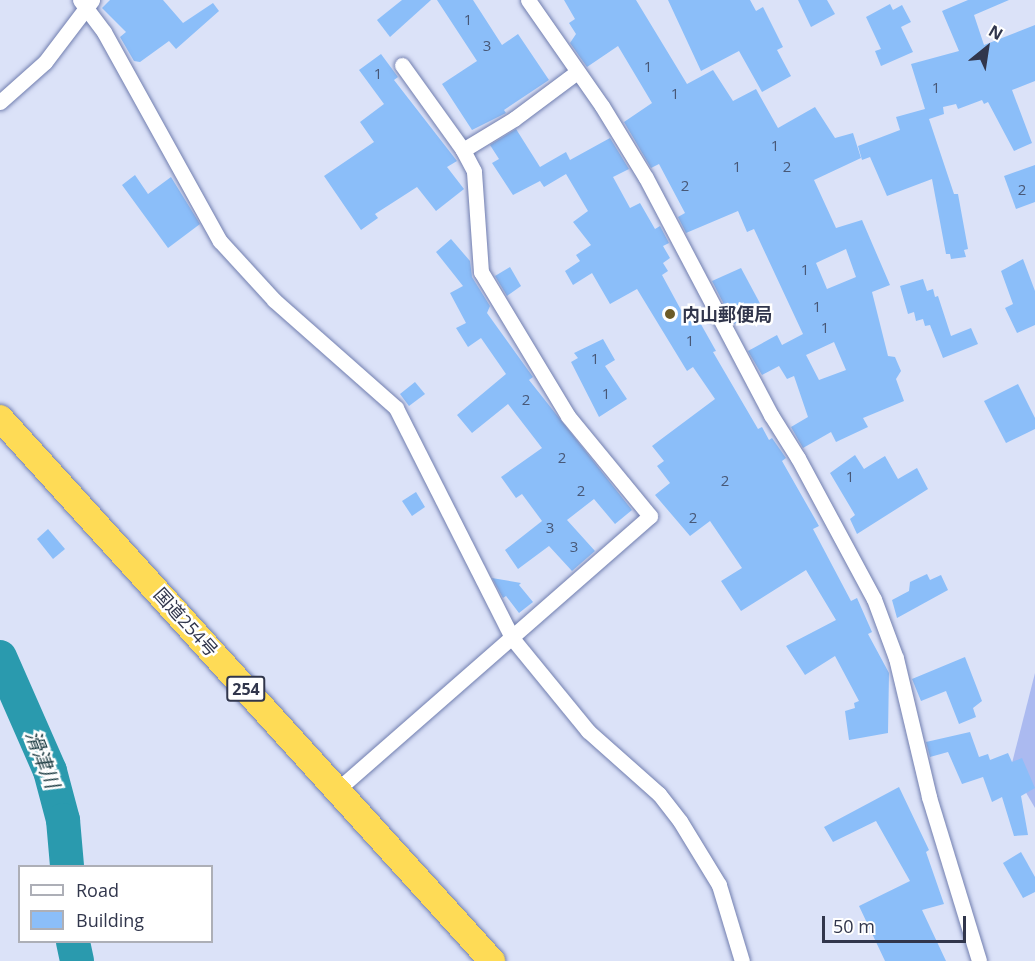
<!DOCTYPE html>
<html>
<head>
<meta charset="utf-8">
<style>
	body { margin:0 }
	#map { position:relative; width:1035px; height:961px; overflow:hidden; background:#dbe2f8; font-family:"Open Sans","Noto Sans JP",sans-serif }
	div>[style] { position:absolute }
	.green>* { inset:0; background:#abbaf0 }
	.river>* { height:34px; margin:-17px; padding:0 17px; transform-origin:17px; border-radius:17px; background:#2a9aae }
	.building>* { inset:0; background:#8bbef9 }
	.roads { filter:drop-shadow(0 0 2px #717eaf) drop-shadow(0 0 2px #717eaf) }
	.minor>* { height:15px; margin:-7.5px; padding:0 7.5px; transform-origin:7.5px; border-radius:7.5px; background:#fff }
	.trunk>* { height:26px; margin:-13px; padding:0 13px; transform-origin:13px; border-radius:13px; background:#fedb56 }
	.dots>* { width:16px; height:16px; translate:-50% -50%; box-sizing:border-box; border:3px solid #fff; border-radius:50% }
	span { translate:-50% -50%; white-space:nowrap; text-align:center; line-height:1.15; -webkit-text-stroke:5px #fff; paint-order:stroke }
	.number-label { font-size:15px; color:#485877 }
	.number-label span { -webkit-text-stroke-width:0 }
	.shield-label span { padding:2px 4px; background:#fff; border:2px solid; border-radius:4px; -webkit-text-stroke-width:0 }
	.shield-label { font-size:16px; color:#31364c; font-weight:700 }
	.poi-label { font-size:18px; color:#31364c; font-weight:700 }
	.left { translate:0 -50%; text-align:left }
	.street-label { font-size:18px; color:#31364c }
	.water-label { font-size:20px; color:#193940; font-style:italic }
	.legend { position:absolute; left:18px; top:865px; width:195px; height:78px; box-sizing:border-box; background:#fff; border:2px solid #adafb7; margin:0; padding:8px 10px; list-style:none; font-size:18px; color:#31364c }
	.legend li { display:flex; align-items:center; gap:12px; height:30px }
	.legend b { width:30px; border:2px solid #adafb7 }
	.north { position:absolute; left:957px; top:18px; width:60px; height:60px; -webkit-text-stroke:4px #fff; paint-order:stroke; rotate:30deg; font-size:16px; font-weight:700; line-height:24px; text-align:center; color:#31364c }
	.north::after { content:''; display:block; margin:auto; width:21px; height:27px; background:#31364c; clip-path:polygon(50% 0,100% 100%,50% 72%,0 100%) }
	.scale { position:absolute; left:822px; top:916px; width:144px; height:27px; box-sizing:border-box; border:3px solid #31364c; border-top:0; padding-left:8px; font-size:18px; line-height:21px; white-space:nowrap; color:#31364c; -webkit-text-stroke:4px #fff; paint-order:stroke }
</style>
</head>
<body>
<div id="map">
	<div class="green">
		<div style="clip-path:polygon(1035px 673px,1035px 808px,1011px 767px)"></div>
	</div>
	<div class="river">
		<div style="left:0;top:657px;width:124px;rotate:66.3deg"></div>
		<div style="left:50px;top:771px;width:51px;rotate:75.1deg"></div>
		<div style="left:63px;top:820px;width:46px;rotate:85deg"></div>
		<div style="left:73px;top:942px;width:19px;rotate:78deg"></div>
	</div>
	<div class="building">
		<div style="clip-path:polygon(110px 0,163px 0,183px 23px,213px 3px,219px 11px,176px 49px,169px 41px,140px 62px,134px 61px,120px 37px,126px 32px,102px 8px)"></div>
		<div style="clip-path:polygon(402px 0,431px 0,390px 37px,377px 20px)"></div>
		<div style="clip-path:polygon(437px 0,473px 0,502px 45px,518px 34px,549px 80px,504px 110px,506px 113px,472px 130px,442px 84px,477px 61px)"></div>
		<div style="clip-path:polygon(evenodd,564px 0,636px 0,687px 84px,713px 70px,733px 101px,756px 89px,778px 128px,815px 107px,835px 138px,853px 133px,861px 158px,814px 180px,836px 228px,862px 220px,890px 285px,872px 292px,888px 356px,895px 357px,901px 371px,896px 379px,904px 401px,863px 418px,868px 427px,836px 442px,831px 432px,803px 448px,791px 427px,808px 417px,794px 376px,787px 379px,779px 366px,762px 375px,748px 351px,777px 335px,782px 345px,803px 334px,754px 229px,747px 232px,738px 211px,686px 233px,678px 217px,685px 213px,659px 164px,651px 168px,624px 122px,652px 103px,618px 46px,587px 67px,570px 43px,576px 34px,569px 23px,575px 19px,564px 0,846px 249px,856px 277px,827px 289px,816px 263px,846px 249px,564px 0,834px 342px,846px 370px,819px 380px,806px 355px,834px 342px)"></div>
		<div style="clip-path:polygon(668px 0,750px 0,756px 11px,763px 7px,783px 47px,777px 50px,791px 76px,762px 92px,739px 51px,701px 71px)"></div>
		<div style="clip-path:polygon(798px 0,827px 0,835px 14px,811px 27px)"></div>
		<div style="clip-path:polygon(968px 0,1009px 0,974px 15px,984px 45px,1035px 25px,1035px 81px,1012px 90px,1032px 143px,1014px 151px,988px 102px,984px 104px,982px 100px,958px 109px,956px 104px,943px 107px,944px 114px,929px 119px,954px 194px,958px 194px,968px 249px,964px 250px,966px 257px,951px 259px,950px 254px,946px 254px,932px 179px,887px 196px,870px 157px,862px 160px,858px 146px,900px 130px,896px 117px,925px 109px,911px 64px,959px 51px,942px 11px)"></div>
		<div style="clip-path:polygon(890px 4px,893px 10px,902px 5px,911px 22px,901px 27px,913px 52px,881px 66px,875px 51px,881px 49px,866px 17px)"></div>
		<div style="clip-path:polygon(381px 54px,398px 77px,394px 80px,457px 161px,447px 167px,464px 189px,436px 211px,417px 187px,375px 214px,378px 218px,361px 230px,324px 176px,374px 142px,360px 122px,384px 104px,359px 70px)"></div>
		<div style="clip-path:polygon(516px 129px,540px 167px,566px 152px,570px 160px,610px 138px,629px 169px,613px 177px,630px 208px,640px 203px,655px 229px,660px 226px,669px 243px,663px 246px,670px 258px,663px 263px,668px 271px,662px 275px,681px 310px,686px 307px,694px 321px,698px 319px,716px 351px,713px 352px,758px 429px,762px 427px,769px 440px,772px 438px,786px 458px,782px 461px,819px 526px,813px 529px,851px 601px,857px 598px,872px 632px,868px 634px,889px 673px,888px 733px,849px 740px,845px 711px,855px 708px,854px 703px,859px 701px,835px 656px,805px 675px,786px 646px,836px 620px,806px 570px,741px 611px,721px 581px,742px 568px,710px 521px,690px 536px,655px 495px,670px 483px,657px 466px,664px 461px,652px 446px,715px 399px,693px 367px,687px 371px,637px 289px,610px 304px,592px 273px,573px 285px,565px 271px,580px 261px,576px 255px,591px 245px,573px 222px,588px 211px,566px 174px,544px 187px,540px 181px,513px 195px,492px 163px,499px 159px,490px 145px)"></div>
		<div style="clip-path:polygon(1035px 165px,1035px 202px,1016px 209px,1004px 176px)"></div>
		<div style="clip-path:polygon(135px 175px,148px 194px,171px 177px,200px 224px,168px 248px,122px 185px)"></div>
		<div style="clip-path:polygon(451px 239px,470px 261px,472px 277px,490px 306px,487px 313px,533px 377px,529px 380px,632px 510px,615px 524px,594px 499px,567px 520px,595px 551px,572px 571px,549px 546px,518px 569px,505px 550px,542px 521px,522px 494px,516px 498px,501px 477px,542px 448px,508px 404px,472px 433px,457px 415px,506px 374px,481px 338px,468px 347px,456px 328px,466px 323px,450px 293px,463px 286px,436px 252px)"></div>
		<div style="clip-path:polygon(1023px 259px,1035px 291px,1035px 325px,1017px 333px,1005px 308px,1013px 304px,1001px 271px)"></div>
		<div style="clip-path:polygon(510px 267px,521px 286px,507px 296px,495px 276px)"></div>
		<div style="clip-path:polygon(741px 268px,763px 309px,734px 324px,712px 281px)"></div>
		<div style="clip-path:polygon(923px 279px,927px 291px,933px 289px,935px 297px,938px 296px,951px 336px,971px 328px,978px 344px,943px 358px,930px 325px,925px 326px,923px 319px,916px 321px,914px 312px,908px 314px,900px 286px)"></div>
		<div style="clip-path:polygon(603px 339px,615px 360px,605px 366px,627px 399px,599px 417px,571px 362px,578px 358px,574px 353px)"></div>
		<div style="clip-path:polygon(415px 382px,425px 394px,409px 406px,400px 394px)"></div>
		<div style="clip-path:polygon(1018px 384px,1035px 418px,1035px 429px,1006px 443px,984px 401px)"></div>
		<div style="clip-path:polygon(855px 455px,864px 469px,885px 456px,898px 479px,917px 468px,928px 489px,857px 534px,850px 519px,855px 515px,830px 473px)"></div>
		<div style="clip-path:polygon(416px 492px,425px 507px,412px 516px,402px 501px)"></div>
		<div style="clip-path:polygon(48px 529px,65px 549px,53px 559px,37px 539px)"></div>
		<div style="clip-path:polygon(927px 574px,930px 580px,941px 575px,948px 590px,897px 618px,892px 600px,909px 591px,910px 582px)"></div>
		<div style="clip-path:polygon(492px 578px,521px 583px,519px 585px,533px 602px,519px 613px,506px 596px,503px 598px)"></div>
		<div style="clip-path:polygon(965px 657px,982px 701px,973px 708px,976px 717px,959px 724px,946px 691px,921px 701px,912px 679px)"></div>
		<div style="clip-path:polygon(970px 732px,979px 757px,988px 754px,990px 760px,1008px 753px,1012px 762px,1022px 758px,1035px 788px,1021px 796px,1028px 835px,1014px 836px,1002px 797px,992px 802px,983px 777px,962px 784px,948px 752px,930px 757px,926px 742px)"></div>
		<div style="clip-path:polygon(899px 787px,929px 850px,926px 852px,944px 904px,922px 910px,946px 961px,885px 961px,859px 906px,910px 881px,876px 821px,833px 842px,824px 827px)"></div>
		<div style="clip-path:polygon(1021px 852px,1035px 877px,1035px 892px,1023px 898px,1003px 863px)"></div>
	</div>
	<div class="roads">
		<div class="minor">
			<div style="left:80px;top:0;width:40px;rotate:53deg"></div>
			<div style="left:104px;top:32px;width:239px;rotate:61deg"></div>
			<div style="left:220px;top:241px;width:80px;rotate:47.5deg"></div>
			<div style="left:274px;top:300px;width:163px;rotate:41.5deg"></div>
			<div style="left:396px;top:408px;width:258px;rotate:63.2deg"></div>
			<div style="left:512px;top:638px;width:120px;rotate:50.7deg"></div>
			<div style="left:588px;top:731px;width:95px;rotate:41.6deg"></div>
			<div style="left:659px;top:794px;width:34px;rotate:52deg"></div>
			<div style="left:680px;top:821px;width:75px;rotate:58.6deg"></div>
			<div style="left:719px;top:885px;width:79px;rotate:73.2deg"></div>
			<div style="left:528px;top:0;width:129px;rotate:55.1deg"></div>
			<div style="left:602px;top:106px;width:84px;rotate:58.6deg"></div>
			<div style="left:646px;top:178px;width:268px;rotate:62.2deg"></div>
			<div style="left:771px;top:415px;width:51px;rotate:57.9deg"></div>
			<div style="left:798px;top:458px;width:160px;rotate:61.7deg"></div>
			<div style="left:874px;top:599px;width:63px;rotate:69.6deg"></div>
			<div style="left:896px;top:658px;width:143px;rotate:76.6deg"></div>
			<div style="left:929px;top:797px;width:171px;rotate:73deg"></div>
			<div style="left:402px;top:65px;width:105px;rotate:54.3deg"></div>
			<div style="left:0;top:102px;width:60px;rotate:-41.6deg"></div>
			<div style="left:45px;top:62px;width:78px;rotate:-52.8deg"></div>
			<div style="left:337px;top:790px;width:416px;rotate:-41.2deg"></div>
			<div style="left:650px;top:516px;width:129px;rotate:-129.4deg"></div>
			<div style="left:568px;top:416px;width:168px;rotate:-121.1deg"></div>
			<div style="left:481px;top:272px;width:101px;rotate:-94deg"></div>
			<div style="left:474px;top:171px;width:24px;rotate:-118deg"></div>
			<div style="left:463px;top:150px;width:60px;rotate:-31.3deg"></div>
			<div style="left:514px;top:119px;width:79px;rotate:-36.7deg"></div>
		</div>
		<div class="trunk">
			<div style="left:0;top:418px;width:733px;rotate:47.82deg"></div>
		</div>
	</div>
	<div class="dots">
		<div style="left:670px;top:314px;background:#6b5b29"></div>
	</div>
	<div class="number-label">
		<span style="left:468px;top:20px">1</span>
		<span style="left:487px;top:46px">3</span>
		<span style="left:648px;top:67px">1</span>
		<span style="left:378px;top:74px">1</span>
		<span style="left:936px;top:88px">1</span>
		<span style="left:675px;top:94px">1</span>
		<span style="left:775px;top:146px">1</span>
		<span style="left:737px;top:167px">1</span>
		<span style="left:787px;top:167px">2</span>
		<span style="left:685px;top:186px">2</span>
		<span style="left:1022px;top:190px">2</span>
		<span style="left:805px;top:270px">1</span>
		<span style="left:817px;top:307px">1</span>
		<span style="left:825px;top:328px">1</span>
		<span style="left:690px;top:341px">1</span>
		<span style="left:595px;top:359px">1</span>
		<span style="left:606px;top:394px">1</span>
		<span style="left:526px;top:400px">2</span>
		<span style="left:562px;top:458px">2</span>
		<span style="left:850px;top:477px">1</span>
		<span style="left:725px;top:481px">2</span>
		<span style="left:581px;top:491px">2</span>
		<span style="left:693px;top:518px">2</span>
		<span style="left:550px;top:528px">3</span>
		<span style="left:574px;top:547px">3</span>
	</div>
	<div class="shield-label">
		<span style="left:246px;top:689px">254</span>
	</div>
	<div class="poi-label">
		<span class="left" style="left:682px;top:314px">内山郵便局</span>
	</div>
	<div class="street-label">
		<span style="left:186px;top:622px;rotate:48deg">国道254号</span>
	</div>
	<div class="water-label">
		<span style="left:43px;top:759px;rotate:69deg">滑津川</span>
	</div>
	<ul class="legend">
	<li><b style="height:8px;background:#fff"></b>Road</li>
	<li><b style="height:16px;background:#8bbef9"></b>Building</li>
	</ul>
	<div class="north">N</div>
	<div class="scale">50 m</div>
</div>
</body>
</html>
